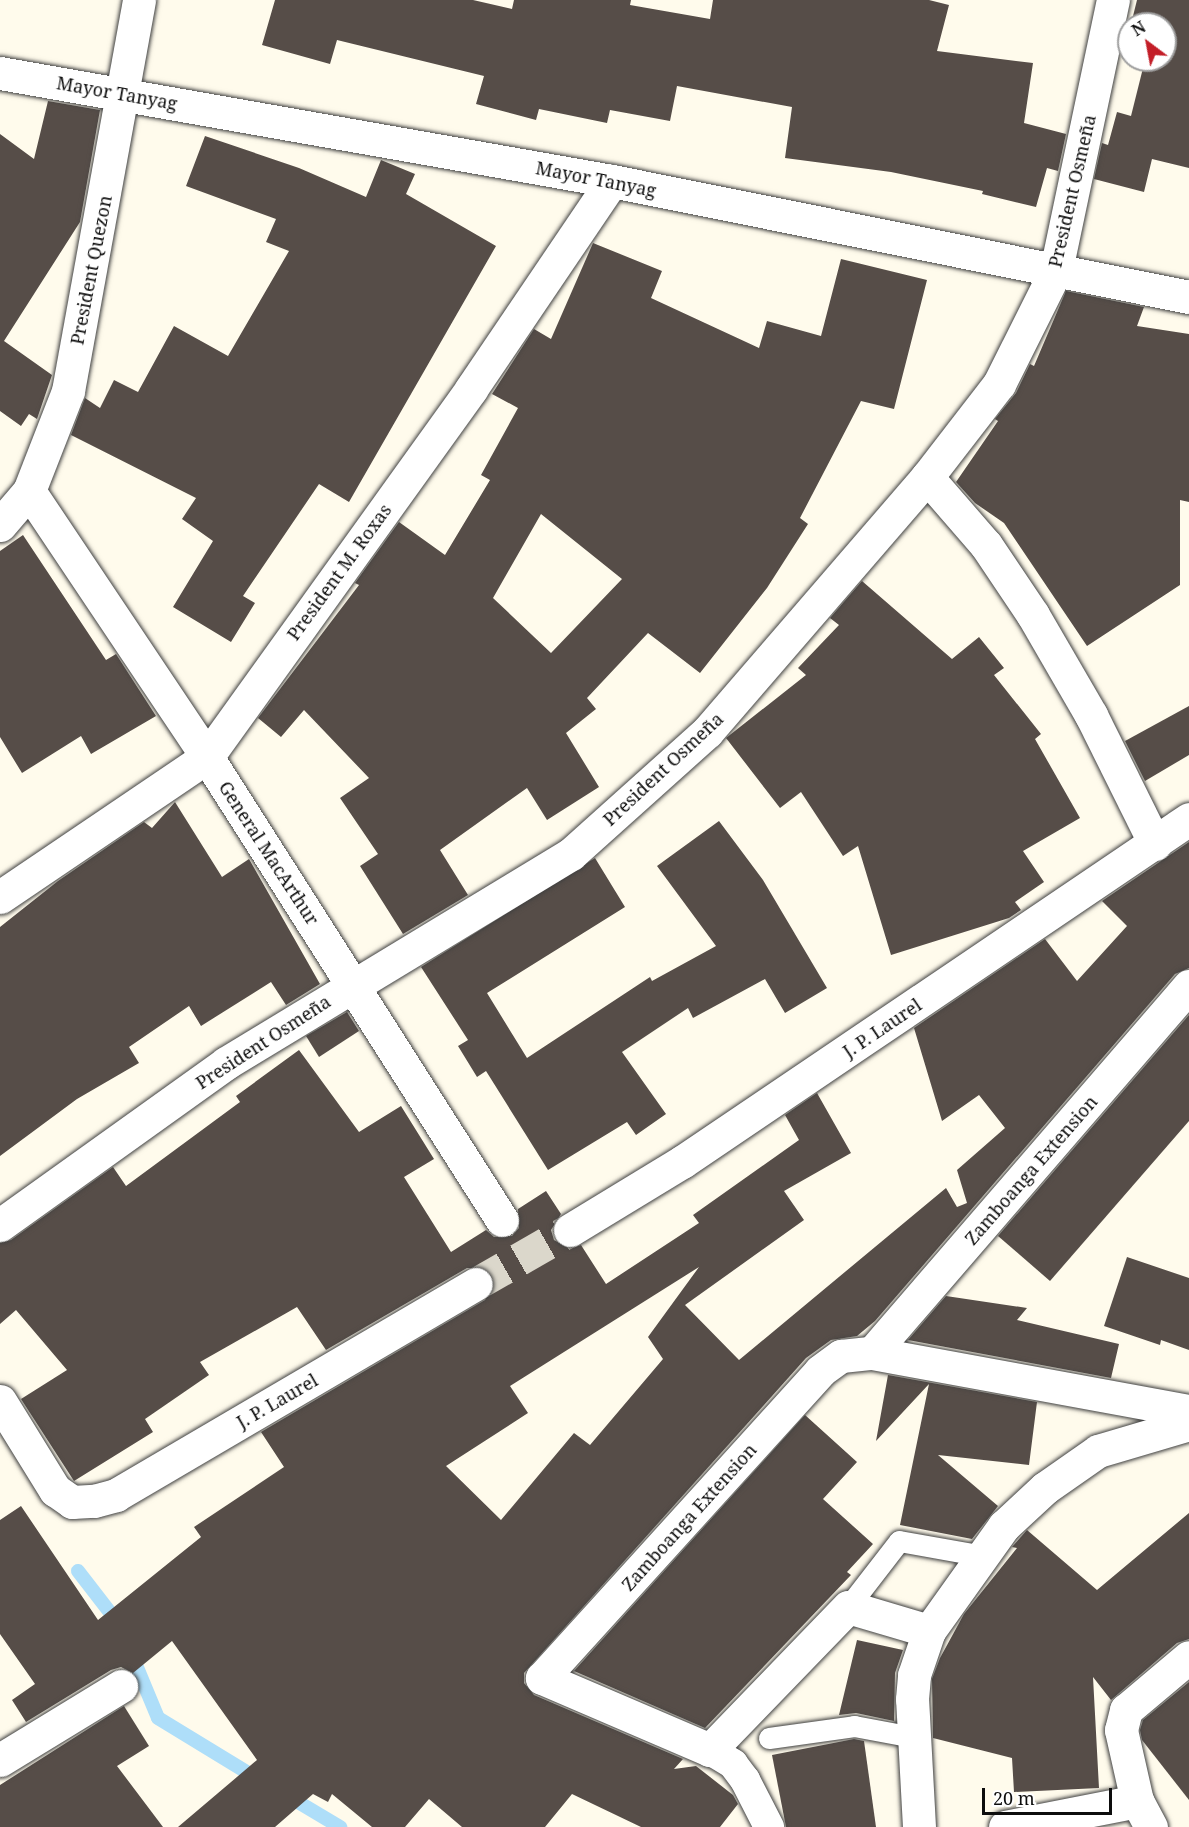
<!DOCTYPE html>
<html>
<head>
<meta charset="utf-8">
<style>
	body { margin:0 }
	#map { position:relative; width:1189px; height:1827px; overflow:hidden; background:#fffbec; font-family:"Noto Serif",serif }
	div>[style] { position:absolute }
	.stream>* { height:14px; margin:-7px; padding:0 7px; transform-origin:7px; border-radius:7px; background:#aedef9 }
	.building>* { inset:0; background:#564d48 }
	.minor-tunnel>* { height:33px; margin-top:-16.5px; transform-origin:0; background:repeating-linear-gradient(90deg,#dbd7cb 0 33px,transparent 0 49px) }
	.roads { filter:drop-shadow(0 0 2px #404040) drop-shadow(0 0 2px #404040) }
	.service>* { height:21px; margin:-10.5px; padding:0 10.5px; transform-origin:10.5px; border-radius:10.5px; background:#fff }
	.pedestrian>* { height:30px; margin:-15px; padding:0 15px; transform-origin:15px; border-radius:15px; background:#fff }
	.minor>* { height:33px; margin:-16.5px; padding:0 16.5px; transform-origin:16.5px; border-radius:16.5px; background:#fff }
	span { translate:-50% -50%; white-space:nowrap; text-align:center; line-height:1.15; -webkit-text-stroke:6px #fff; paint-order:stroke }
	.street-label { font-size:18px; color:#0d0d0d }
	.north { position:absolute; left:1117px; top:12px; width:60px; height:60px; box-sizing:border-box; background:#fff; border:2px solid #9e9e9e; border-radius:50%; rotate:328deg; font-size:16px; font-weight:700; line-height:24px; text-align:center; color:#0d0d0d }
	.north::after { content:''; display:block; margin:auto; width:21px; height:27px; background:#c31e28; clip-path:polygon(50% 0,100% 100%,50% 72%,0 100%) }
	.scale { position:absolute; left:982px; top:1788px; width:130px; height:27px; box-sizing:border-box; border:3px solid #0d0d0d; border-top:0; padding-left:8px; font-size:18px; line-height:21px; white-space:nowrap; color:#0d0d0d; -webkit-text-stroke:4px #fff; paint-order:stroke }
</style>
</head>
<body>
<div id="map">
	<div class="stream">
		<div style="left:78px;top:1571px;width:67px;rotate:52.3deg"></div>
		<div style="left:131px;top:1653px;width:70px;rotate:67.4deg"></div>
		<div style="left:158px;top:1718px;width:117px;rotate:31.4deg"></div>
		<div style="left:288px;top:1796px;width:61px;rotate:30.8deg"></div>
	</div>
	<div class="building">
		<div style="clip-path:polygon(275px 0,473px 0,512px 9px,514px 0,631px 0,630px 5px,710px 19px,713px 0,929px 0,949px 5px,937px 51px,1033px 63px,1024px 123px,1066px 134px,1058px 171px,1047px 168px,1036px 207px,982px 194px,983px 191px,891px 172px,785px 158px,792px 107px,677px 86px,670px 121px,610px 110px,607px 123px,539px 109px,536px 120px,476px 104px,484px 76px,337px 40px,330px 64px,262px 45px)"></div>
		<div style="clip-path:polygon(1137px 0,1189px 0,1189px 168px,1152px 159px,1144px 192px,1094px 179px,1102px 143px,1108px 145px,1117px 112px,1131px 116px,1145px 60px,1165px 60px,1165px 24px,1131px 24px)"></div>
		<div style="clip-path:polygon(48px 101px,100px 110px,80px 222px,4px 341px,52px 375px,37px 419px,29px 414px,21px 426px,0 411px,0 134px,34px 159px)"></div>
		<div style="clip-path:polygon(205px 136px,299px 168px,366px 197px,381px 160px,415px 174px,406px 194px,496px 246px,349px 502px,319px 484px,243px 596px,255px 603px,231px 642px,173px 607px,213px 541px,182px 519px,196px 498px,71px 435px,85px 398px,100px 408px,114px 380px,138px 392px,174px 326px,228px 356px,289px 251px,266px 242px,276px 219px,186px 186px)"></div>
		<div style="clip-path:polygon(evenodd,593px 243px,662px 271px,651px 298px,759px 348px,767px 321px,821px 336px,841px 259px,927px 280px,894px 409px,861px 401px,800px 518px,808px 524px,767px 588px,700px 673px,648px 633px,587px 698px,596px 709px,566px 733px,599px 787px,547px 820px,527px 788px,440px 850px,468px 895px,403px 934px,360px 866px,378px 854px,340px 798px,369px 778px,304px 710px,281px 737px,258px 718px,359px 585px,355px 583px,399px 522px,445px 555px,490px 480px,481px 475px,518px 408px,492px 394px,534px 329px,551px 339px,593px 243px,541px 514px,622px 579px,551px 653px,493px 598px,541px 514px)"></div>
		<div style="clip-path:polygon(1066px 291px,1144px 307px,1137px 326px,1189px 334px,1189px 502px,1180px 500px,1180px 585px,1087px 646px,1004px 523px,975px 503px,956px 482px,998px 421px,995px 419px,1016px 393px,1030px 364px,1034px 366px)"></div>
		<div style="clip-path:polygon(23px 535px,106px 660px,116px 654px,156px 716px,91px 754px,81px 736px,22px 773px,0 737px,0 551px)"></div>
		<div style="clip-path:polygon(862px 581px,952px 659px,979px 637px,1004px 668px,994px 675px,1041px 734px,1035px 739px,1080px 818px,1023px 851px,1044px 882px,1015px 902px,1021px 910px,1009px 918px,891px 955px,858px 846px,843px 856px,801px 792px,780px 808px,726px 738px,806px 675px,798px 668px,839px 625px,830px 618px)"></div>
		<div style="clip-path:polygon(1189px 706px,1189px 755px,1145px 781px,1125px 741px)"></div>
		<div style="clip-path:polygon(175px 802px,222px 877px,249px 859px,320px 984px,286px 1005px,271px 982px,201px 1026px,189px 1006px,129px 1047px,139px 1063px,77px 1099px,0 1156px,0 927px,58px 881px,144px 822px,152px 828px)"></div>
		<div style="clip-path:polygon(719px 821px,763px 880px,827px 988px,785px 1013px,765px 979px,693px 1018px,688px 1008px,622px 1052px,666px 1114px,636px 1135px,627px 1122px,548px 1170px,486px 1071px,477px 1077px,458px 1046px,468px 1040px,421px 967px,595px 858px,625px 907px,487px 993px,527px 1058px,650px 977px,652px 981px,716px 946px,657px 866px)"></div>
		<div style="clip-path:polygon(evenodd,1189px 842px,1189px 968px,1175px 974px,875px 1321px,857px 1336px,831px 1340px,806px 1358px,524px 1673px,524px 1683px,534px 1695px,683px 1759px,674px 1769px,696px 1766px,733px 1795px,738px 1804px,720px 1827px,641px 1827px,572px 1794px,545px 1827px,462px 1827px,429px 1799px,405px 1827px,372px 1827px,332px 1794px,328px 1802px,313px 1794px,275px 1827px,178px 1827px,257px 1760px,172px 1641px,133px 1673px,121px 1667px,111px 1670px,26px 1722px,12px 1700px,35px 1684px,0 1634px,0 1520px,21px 1506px,98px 1620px,201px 1537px,194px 1527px,284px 1467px,261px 1432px,485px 1300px,495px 1283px,486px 1268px,467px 1268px,326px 1350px,297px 1307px,200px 1362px,209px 1375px,145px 1419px,153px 1432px,74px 1481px,21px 1399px,67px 1370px,16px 1310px,0 1324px,0 1243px,11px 1240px,113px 1167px,126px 1186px,240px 1102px,236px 1096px,299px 1050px,359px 1132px,401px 1106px,434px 1159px,404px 1177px,451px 1252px,486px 1230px,494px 1237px,512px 1236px,519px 1228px,518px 1209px,546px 1191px,561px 1214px,551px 1230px,554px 1240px,570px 1249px,581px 1245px,606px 1284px,699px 1223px,693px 1215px,799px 1140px,785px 1115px,817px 1093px,851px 1153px,784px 1191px,804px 1220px,685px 1305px,739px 1360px,946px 1188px,957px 1207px,967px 1203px,957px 1170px,1005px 1128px,979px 1095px,942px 1121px,914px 1028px,1045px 939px,1077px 981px,1127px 926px,1102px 901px,1189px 842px,699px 1267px,648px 1337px,663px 1359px,590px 1445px,574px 1433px,501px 1520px,446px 1466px,528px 1413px,510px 1386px,699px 1267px)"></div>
		<div style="clip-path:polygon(347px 1012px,359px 1031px,319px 1057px,306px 1036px)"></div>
		<div style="clip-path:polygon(1189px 1015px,1189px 1121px,1050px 1281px,998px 1236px)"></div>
		<div style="clip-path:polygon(1127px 1257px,1189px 1278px,1189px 1350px,1161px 1340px,1160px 1345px,1104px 1326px)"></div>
		<div style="clip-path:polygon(946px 1296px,1027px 1308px,1017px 1320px,1119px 1344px,1111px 1378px,908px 1340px)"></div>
		<div style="clip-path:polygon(888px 1375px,1037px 1402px,1029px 1465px,938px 1455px,998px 1506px,972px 1539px,900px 1525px,929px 1384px,876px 1441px)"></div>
		<div style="clip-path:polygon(805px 1415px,857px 1462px,823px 1499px,873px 1544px,847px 1572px,851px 1575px,705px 1728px,574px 1671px)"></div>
		<div style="clip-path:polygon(1189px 1513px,1189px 1639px,1177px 1643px,1111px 1700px,1093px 1677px,1099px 1788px,1014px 1792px,1012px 1758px,933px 1738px,932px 1679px,940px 1658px,964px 1614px,1017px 1548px,1012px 1547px,1027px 1530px,1097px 1590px)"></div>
		<div style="clip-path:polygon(857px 1640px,903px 1650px,895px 1673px,894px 1721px,856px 1713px,839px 1715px)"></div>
		<div style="clip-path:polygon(1189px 1682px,1189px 1800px,1142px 1740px,1140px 1730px,1143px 1720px)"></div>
		<div style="clip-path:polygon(124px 1706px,149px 1746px,117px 1766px,163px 1827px,0 1827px,0 1785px)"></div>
		<div style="clip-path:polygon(854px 1739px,864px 1741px,876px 1827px,786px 1827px,772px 1755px)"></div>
	</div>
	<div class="minor-tunnel">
		<div style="left:476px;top:1284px;width:108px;rotate:-29.9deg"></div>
	</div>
	<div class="roads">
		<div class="service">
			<div style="left:848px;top:1607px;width:83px;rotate:-52.3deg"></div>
			<div style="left:899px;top:1541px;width:85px;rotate:10.1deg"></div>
			<div style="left:769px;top:1738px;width:86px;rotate:-8deg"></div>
			<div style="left:854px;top:1726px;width:60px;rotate:10.6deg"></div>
		</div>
		<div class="pedestrian">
			<div style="left:710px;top:1750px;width:27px;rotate:31deg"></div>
			<div style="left:733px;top:1764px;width:20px;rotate:53deg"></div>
			<div style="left:745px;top:1780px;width:53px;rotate:62.9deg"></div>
		</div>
		<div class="minor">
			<div style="left:0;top:73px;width:621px;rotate:10.01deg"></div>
			<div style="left:612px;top:181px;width:589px;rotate:11.37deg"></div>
			<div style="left:927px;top:477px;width:90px;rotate:49.1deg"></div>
			<div style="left:986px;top:545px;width:84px;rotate:56.1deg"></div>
			<div style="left:1033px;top:615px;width:116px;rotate:59.9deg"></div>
			<div style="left:1091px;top:715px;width:144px;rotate:63.6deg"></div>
			<div style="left:29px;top:491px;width:320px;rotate:56.2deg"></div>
			<div style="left:207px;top:757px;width:549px;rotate:57.5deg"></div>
			<div style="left:0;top:525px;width:45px;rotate:-49.5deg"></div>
			<div style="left:29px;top:491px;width:107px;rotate:-68.7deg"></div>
			<div style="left:68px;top:391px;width:397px;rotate:-79.7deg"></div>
			<div style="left:0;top:897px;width:250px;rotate:-34.1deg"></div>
			<div style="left:207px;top:757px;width:453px;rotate:-54.3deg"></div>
			<div style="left:471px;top:389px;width:251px;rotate:-55.9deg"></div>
			<div style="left:0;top:1225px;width:278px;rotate:-35.6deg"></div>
			<div style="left:226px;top:1063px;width:403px;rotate:-31.2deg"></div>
			<div style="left:571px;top:854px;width:183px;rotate:-41.9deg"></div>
			<div style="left:707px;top:732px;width:337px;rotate:-49.2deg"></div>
			<div style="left:927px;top:477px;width:118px;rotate:-52.3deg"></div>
			<div style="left:999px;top:384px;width:127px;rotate:-63.4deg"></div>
			<div style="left:1056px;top:270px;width:276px;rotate:-78.1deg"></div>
			<div style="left:570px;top:1230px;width:131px;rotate:-31.3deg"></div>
			<div style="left:682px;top:1162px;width:612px;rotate:-34.08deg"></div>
			<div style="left:872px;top:1353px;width:485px;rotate:-49.2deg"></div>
			<div style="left:0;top:1401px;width:105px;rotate:58.3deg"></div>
			<div style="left:55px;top:1490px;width:21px;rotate:35deg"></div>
			<div style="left:72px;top:1502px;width:22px;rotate:-3deg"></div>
			<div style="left:94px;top:1501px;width:23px;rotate:-15deg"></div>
			<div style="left:116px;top:1495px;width:417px;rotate:-30.4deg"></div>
			<div style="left:929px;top:1631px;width:84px;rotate:-163.5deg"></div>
			<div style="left:848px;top:1607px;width:199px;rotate:134deg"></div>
			<div style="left:710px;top:1750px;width:183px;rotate:-156.8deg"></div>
			<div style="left:542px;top:1678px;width:414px;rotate:-47.8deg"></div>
			<div style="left:820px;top:1371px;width:26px;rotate:-36deg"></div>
			<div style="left:841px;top:1356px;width:31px;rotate:-6deg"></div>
			<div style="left:872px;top:1353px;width:322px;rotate:10.4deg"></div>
			<div style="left:0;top:1760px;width:142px;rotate:-31.4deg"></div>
			<div style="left:919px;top:1827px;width:128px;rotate:-93.1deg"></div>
			<div style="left:912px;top:1699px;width:24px;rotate:-85deg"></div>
			<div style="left:914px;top:1675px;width:46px;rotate:-71.2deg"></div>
			<div style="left:929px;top:1631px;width:129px;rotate:-54.5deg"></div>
			<div style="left:1004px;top:1526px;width:56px;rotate:-42.8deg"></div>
			<div style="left:1045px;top:1488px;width:65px;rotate:-34.9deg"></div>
			<div style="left:1098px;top:1451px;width:95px;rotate:-16.5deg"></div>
			<div style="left:1005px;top:1827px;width:135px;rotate:-11.1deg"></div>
			<div style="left:1151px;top:1827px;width:30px;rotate:-118deg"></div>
			<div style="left:1137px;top:1801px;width:73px;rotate:-102.7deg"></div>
			<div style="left:1121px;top:1730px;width:21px;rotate:-76deg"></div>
			<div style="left:1126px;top:1710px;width:82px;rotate:-40.1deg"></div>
		</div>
	</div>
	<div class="street-label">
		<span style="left:117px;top:93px;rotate:10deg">Mayor Tanyag</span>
		<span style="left:596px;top:179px;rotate:11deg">Mayor Tanyag</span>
		<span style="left:1072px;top:191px;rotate:-77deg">President Osmeña</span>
		<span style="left:91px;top:270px;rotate:-79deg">President Quezon</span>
		<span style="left:339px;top:572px;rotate:-54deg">President M. Roxas</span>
		<span style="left:663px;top:769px;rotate:-43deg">President Osmeña</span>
		<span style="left:269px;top:853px;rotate:57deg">General MacArthur</span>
		<span style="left:882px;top:1028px;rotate:-34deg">J. P. Laurel</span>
		<span style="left:263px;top:1042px;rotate:-33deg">President Osmeña</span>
		<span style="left:1031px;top:1170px;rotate:-49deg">Zamboanga Extension</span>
		<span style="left:277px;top:1401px;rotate:-30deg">J. P. Laurel</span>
		<span style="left:689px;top:1517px;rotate:-48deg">Zamboanga Extension</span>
	</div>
	<div class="north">N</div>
	<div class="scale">20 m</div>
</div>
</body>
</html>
